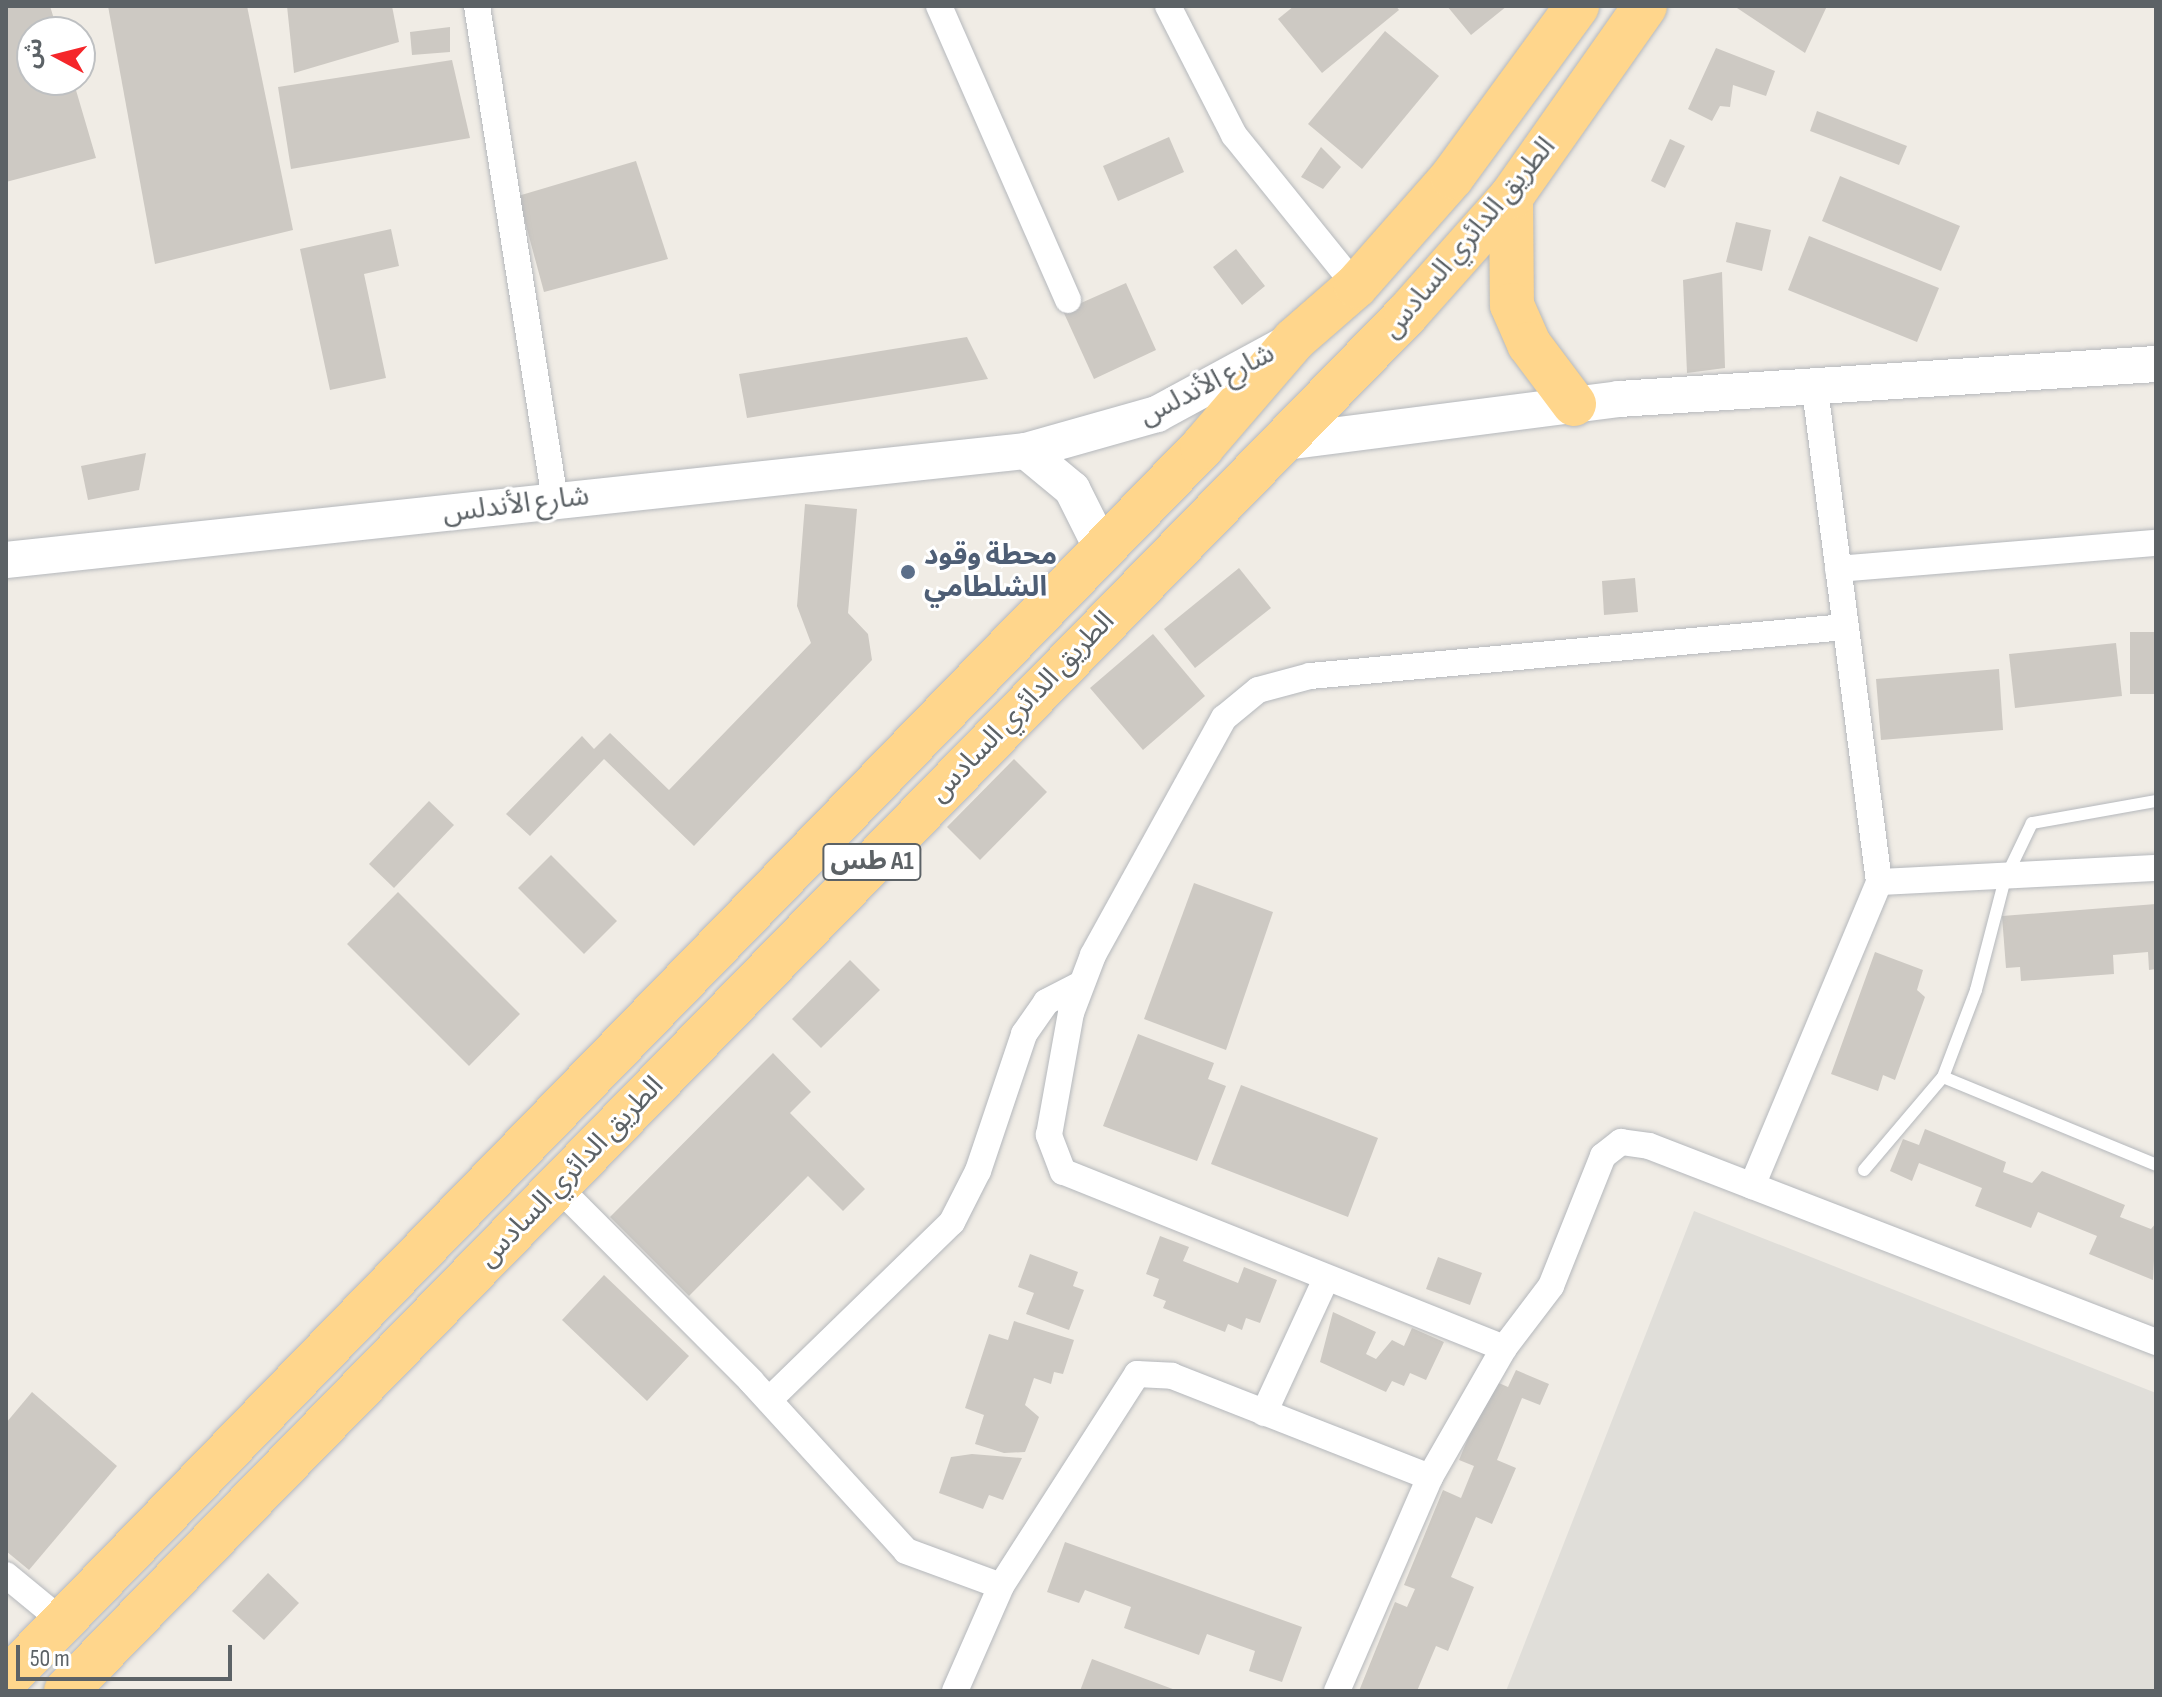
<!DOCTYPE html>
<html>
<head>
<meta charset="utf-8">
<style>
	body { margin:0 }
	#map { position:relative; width:2162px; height:1697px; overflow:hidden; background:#f0ece5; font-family:"Sofia Sans Condensed","Noto Sans Arabic",sans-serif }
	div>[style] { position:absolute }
	.industrial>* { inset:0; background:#e0ded9 }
	.building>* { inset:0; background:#cdc9c3 }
	.roads { filter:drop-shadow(0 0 2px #b5b8bc) drop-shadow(0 0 2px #b5b8bc) }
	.lane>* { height:12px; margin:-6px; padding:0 6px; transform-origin:6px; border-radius:6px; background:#fff }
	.street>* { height:26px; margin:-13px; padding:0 13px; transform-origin:13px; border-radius:13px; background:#fff }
	.secondary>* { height:36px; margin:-18px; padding:0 18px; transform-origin:18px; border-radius:18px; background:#fff }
	.highway>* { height:44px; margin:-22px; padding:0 22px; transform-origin:22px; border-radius:22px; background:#ffd68c }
	.dots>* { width:22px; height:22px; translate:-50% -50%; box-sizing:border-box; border:4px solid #fff; border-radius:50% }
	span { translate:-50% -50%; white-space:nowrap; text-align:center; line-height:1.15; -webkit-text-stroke:6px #fff; paint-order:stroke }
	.shield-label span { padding:2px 6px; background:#fff; border:2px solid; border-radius:6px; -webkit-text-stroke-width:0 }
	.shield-label { font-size:26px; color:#5c6266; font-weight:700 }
	.street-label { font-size:28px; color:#5c6266 }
	.service-label { font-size:28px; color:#4e5e75; font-weight:700 }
	.left { translate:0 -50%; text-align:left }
	.frame { position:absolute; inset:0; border:8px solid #5c6266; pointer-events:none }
	.north { position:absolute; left:16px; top:16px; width:80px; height:80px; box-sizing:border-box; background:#fff; border:2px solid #bec0c2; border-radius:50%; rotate:277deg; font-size:22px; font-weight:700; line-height:32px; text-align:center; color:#5c6266 }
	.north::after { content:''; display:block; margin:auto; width:28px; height:36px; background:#f5262a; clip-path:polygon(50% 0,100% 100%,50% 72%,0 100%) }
	.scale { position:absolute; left:16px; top:1645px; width:216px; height:36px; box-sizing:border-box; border:4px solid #5c6266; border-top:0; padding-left:10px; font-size:24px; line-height:28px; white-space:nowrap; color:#5c6266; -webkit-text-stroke:6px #fff; paint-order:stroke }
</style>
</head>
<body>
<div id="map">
	<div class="industrial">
		<div style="clip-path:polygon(1694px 1211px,2156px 1393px,2156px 1691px,1506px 1691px)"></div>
	</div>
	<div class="building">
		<div style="clip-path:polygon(6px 6px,50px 6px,58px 32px,32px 32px,32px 80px,73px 80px,96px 158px,6px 182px)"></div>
		<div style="clip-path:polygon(108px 6px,247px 6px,293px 230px,155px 264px)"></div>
		<div style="clip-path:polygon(287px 6px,392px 6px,399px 42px,294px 73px)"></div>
		<div style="clip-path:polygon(1294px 6px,1396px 6px,1399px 10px,1322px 73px,1278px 19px)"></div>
		<div style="clip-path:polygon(1447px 6px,1507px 6px,1471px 35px)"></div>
		<div style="clip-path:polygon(1734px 6px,1827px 6px,1805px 53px)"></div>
		<div style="clip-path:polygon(450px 27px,450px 52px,412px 55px,410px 32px)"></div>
		<div style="clip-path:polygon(1385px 31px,1439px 76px,1362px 169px,1308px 124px)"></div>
		<div style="clip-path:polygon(1716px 48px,1775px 71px,1766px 96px,1733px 85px,1730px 107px,1720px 106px,1712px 121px,1688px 109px)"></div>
		<div style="clip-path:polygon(452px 60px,470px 138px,291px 169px,278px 87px)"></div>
		<div style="clip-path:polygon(1817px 111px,1907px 146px,1899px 165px,1810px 131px)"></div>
		<div style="clip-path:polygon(1169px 137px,1184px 172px,1118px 201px,1103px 166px)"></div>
		<div style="clip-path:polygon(1670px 139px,1685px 146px,1665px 188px,1651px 181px)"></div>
		<div style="clip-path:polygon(1321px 147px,1341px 167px,1323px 189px,1301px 177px)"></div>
		<div style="clip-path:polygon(636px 161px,668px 259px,544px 292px,518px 196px)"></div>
		<div style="clip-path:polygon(1840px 176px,1960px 226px,1941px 271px,1822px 221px)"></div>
		<div style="clip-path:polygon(1736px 222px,1771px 230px,1762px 271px,1726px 262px)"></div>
		<div style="clip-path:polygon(391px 229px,399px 266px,364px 274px,386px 378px,330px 390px,300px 249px)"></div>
		<div style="clip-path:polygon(1809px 236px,1939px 288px,1917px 342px,1788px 290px)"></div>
		<div style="clip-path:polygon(1236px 249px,1265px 286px,1242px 305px,1213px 267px)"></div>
		<div style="clip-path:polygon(1722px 272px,1725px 368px,1687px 373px,1683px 280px)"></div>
		<div style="clip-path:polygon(1126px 283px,1156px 350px,1094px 379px,1063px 311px)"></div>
		<div style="clip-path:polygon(967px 337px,988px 379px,747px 418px,739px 374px)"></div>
		<div style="clip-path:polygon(146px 453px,139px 490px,88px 500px,81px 466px)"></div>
		<div style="clip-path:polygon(805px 504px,857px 509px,848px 613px,868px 634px,872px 660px,694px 846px,604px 759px,530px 836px,506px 814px,582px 736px,594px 749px,610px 733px,669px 790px,811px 643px,797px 606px)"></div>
		<div style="clip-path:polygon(1239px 568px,1271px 608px,1195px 668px,1164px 629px)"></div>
		<div style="clip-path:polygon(1635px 578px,1638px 612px,1604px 615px,1602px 581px)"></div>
		<div style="clip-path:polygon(2130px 632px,2156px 632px,2156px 694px,2130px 694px)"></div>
		<div style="clip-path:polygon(1153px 634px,1205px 696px,1143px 750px,1090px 688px)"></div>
		<div style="clip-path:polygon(2116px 643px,2122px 696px,2015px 708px,2009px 654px)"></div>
		<div style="clip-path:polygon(1999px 669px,2003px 730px,1881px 740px,1876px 679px)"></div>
		<div style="clip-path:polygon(1014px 759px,1047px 792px,980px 860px,947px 827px)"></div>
		<div style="clip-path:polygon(429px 801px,454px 825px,394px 888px,369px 864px)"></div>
		<div style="clip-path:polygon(551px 855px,617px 921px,584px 954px,518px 888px)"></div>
		<div style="clip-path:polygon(1194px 883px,1273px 912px,1226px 1050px,1144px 1019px)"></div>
		<div style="clip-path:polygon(398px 892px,520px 1014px,469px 1066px,347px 944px)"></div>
		<div style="clip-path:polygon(2156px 904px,2156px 969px,2149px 970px,2148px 952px,2113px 955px,2114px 974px,2021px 981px,2020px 967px,2006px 968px,2002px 916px)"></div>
		<div style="clip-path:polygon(1875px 952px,1923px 970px,1917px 990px,1925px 997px,1895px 1080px,1883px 1075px,1878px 1091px,1831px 1074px)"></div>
		<div style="clip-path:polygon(850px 960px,880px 990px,821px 1048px,792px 1019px)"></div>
		<div style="clip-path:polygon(1138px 1034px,1214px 1063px,1208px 1079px,1226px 1086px,1197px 1161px,1103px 1126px)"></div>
		<div style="clip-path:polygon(773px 1053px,811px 1092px,790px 1113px,865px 1189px,843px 1211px,808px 1176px,689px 1296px,610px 1217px)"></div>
		<div style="clip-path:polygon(1241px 1085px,1378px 1138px,1348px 1217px,1211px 1164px)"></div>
		<div style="clip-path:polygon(1925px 1129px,2006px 1162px,2003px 1172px,2032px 1183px,2042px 1171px,2125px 1205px,2120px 1217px,2151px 1229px,2156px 1223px,2153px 1280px,2089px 1254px,2097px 1236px,2038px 1212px,2031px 1228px,1975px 1206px,1982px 1188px,1919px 1163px,1912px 1181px,1890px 1171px,1903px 1139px,1919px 1145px)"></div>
		<div style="clip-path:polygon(1160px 1236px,1189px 1247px,1183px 1261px,1238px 1283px,1244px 1267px,1277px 1280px,1260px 1323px,1246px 1318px,1242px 1330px,1228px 1324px,1225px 1332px,1163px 1308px,1166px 1301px,1153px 1296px,1159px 1279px,1146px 1274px)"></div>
		<div style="clip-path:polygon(1030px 1254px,1078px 1272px,1073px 1286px,1084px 1290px,1069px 1330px,1026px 1314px,1034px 1293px,1018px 1287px)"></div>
		<div style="clip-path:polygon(1438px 1257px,1482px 1273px,1470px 1305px,1426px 1289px)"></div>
		<div style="clip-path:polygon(604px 1275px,689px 1356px,647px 1401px,562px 1320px)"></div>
		<div style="clip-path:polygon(1333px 1312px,1376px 1332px,1366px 1354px,1376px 1359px,1392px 1340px,1404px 1346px,1412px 1328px,1444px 1342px,1426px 1380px,1410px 1373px,1404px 1386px,1392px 1381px,1386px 1392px,1320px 1362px)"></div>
		<div style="clip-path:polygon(1014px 1321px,1074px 1340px,1063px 1374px,1054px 1372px,1051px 1384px,1034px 1378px,1025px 1405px,1039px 1417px,1025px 1452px,1004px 1453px,975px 1444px,984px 1415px,965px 1408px,989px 1334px,1008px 1340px)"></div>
		<div style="clip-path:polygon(1516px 1370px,1549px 1384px,1540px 1405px,1522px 1398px,1497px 1460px,1516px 1468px,1492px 1524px,1476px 1517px,1451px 1577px,1474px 1587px,1448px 1651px,1436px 1646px,1417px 1691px,1359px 1691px,1395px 1602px,1407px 1607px,1415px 1589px,1404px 1585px,1443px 1490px,1461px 1498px,1474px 1466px,1459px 1460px,1492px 1380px,1508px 1387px)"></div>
		<div style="clip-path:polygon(32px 1392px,117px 1466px,29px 1570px,6px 1551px,6px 1423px)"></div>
		<div style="clip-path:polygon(972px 1454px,1022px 1458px,1003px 1500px,989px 1495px,983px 1509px,939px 1493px,951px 1457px)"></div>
		<div style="clip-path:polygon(1065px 1542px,1302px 1627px,1282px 1682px,1249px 1671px,1255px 1651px,1207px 1634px,1199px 1655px,1124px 1628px,1131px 1607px,1085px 1590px,1079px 1603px,1047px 1592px)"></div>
		<div style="clip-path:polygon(268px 1573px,299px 1603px,264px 1640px,232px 1611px)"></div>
		<div style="clip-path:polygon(1092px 1659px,1178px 1691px,1080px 1691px)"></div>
	</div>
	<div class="roads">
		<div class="lane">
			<div style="left:1943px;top:1077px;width:230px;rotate:22.4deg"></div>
			<div style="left:1864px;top:1170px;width:122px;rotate:-49.7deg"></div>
			<div style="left:1943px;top:1077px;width:93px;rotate:-69.2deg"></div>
			<div style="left:1976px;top:990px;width:115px;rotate:-75.4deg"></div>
			<div style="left:2005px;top:879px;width:62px;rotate:-64.3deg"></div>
			<div style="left:2032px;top:823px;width:126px;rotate:-10.1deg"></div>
		</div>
		<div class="street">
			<div style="left:477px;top:6px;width:500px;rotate:81.03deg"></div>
			<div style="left:939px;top:6px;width:321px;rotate:66.3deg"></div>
			<div style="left:1168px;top:6px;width:145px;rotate:62.9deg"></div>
			<div style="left:1234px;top:135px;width:194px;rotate:51.1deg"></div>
			<div style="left:1838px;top:569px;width:319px;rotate:-4.7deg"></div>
			<div style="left:1879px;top:882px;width:277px;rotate:-2.9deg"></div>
			<div style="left:557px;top:1186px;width:275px;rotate:45.1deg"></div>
			<div style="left:751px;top:1381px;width:230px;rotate:47.6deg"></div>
			<div style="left:906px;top:1551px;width:101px;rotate:20.2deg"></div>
			<div style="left:1752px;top:1186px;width:329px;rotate:-67.3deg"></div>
			<div style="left:1879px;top:882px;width:495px;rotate:-97.4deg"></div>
			<div style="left:1504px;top:1348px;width:475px;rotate:-158.2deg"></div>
			<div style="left:1063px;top:1172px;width:40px;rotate:-111deg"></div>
			<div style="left:1049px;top:1135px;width:124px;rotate:-79.8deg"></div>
			<div style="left:1071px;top:1013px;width:62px;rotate:-69.2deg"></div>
			<div style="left:1093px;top:955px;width:271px;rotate:-61.1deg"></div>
			<div style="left:1224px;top:718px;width:44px;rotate:-39.5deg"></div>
			<div style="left:1258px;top:690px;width:54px;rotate:-15.1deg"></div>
			<div style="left:1310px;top:676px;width:537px;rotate:-5.23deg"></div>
			<div style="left:769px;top:1400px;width:255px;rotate:-44.2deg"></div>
			<div style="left:952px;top:1222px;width:57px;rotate:-63deg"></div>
			<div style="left:978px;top:1171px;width:145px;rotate:-71.4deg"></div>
			<div style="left:1024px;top:1034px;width:39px;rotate:-55deg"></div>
			<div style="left:1046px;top:1002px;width:36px;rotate:-27deg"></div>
			<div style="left:1264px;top:1413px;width:148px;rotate:-65.2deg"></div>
			<div style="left:6px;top:1575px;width:74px;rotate:39.5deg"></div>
			<div style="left:955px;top:1691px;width:115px;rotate:-66.3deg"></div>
			<div style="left:1001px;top:1586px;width:252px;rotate:-57.3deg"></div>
			<div style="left:1137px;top:1374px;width:35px;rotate:3deg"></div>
			<div style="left:1172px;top:1376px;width:277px;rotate:21.4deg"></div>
			<div style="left:1337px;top:1691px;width:233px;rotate:-66.5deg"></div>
			<div style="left:1430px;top:1477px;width:149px;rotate:-60.2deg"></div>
			<div style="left:1504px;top:1348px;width:78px;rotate:-52.8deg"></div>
			<div style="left:1551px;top:1286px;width:140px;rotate:-68.2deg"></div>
			<div style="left:1603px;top:1156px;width:23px;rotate:-38deg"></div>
			<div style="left:1621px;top:1142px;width:28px;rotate:8deg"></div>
			<div style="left:1649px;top:1146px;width:544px;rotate:21.14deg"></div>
		</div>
		<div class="secondary">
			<div style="left:1284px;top:442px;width:338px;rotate:-7.3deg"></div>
			<div style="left:1619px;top:399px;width:538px;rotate:-3.73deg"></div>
			<div style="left:1026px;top:451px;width:60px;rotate:39.6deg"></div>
			<div style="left:1072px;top:489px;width:67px;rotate:63.4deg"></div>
			<div style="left:6px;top:560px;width:1026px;rotate:-6.1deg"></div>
			<div style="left:1026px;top:451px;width:136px;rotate:-15.8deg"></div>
			<div style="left:1157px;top:414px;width:145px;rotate:-28.5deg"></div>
		</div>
		<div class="highway">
			<div style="left:1511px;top:197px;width:108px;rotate:89.5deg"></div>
			<div style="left:1512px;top:305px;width:43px;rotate:66.4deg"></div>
			<div style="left:1529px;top:344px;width:75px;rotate:53.1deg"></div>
			<div style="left:6px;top:1680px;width:1718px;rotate:-45.87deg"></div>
			<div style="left:1202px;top:447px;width:141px;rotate:-49.3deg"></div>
			<div style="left:1294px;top:340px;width:82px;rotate:-41.1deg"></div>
			<div style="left:1356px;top:286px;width:145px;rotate:-48.6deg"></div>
			<div style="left:1452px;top:177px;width:212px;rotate:-53.8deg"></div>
			<div style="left:66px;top:1691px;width:1922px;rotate:-45.76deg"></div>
			<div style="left:1407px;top:314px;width:157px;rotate:-48.4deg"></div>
			<div style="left:1511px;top:197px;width:233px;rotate:-54.9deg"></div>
		</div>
	</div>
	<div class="dots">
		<div style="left:908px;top:572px;background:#5c6f8a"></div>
	</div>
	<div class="shield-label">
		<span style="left:872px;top:862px">طس A1</span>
	</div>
	<div class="street-label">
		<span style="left:1469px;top:238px;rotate:-50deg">الطريق الدائري السادس</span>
		<span style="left:1207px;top:385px;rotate:-27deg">شارع الأندلس</span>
		<span style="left:516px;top:505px;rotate:-7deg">شارع الأندلس</span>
		<span style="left:1022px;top:707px;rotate:-46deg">الطريق الدائري السادس</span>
		<span style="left:571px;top:1172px;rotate:-46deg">الطريق الدائري السادس</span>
	</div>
	<div class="service-label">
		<span class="left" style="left:924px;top:572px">محطة وقود<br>الشلطامي</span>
	</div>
	<div class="frame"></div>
	<div class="north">ش</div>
	<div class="scale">50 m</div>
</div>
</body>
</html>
